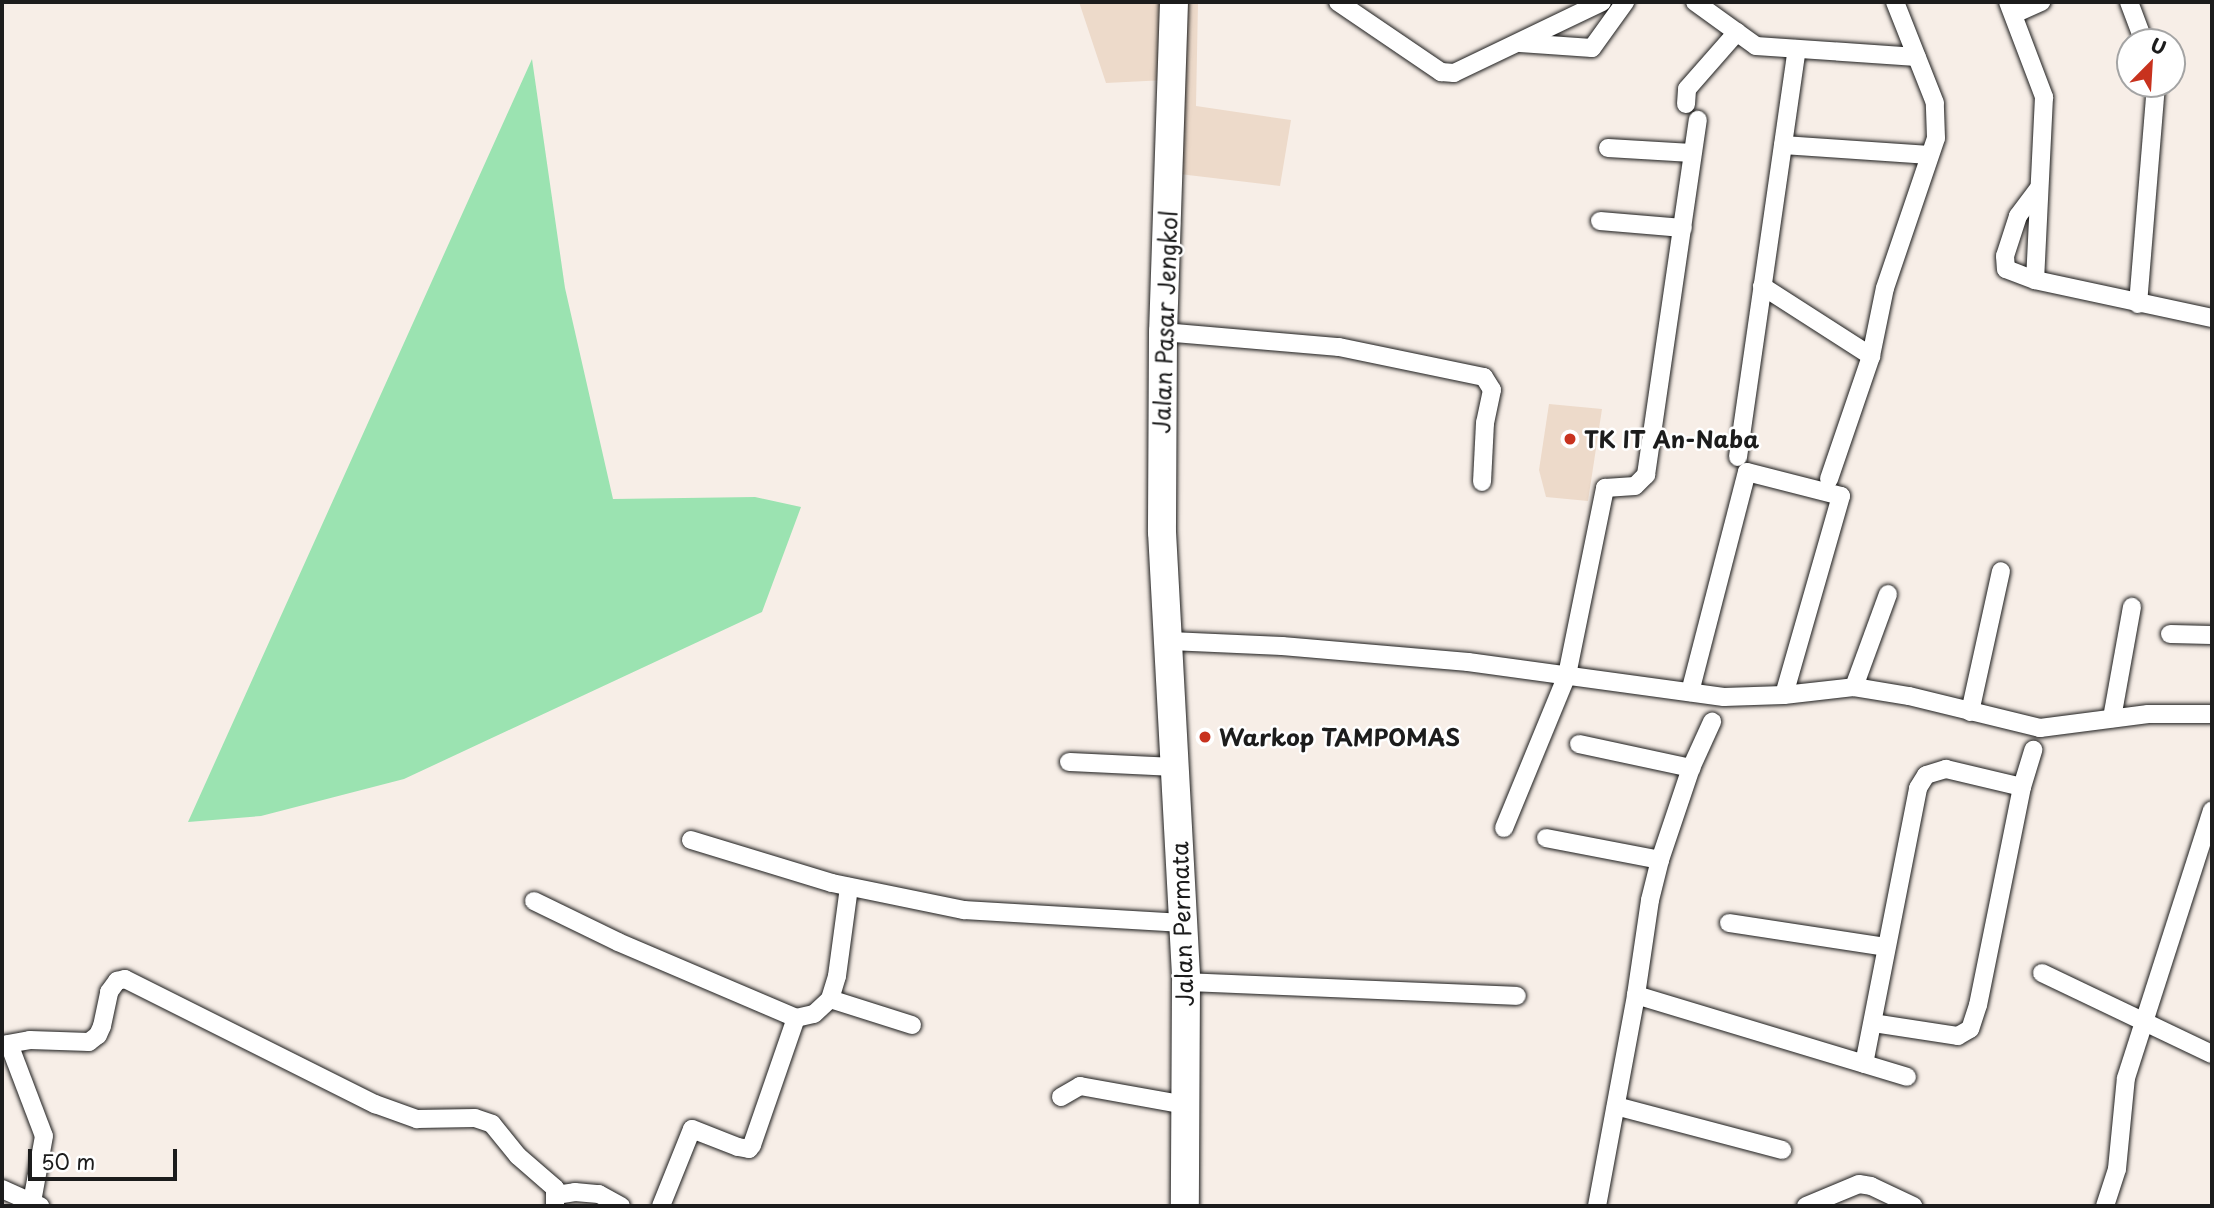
<!DOCTYPE html>
<html>
<head>
<meta charset="utf-8">
<style>
	body { margin:0 }
	#map { position:relative; width:2214px; height:1208px; overflow:hidden; background:#f7eee7; font-family:"Playpen Sans",sans-serif }
	div>[style] { position:absolute }
	.built>* { inset:0; background:#eddaca }
	.green>* { inset:0; background:#9be3b1 }
	.roads { filter:drop-shadow(0 0 2px #1c1c1c) drop-shadow(0 0 2px #1c1c1c) }
	.street>* { height:18px; margin:-9px; padding:0 9px; transform-origin:9px; border-radius:9px; background:#fff }
	.primary>* { height:28px; margin:-14px; padding:0 14px; transform-origin:14px; border-radius:14px; background:#fff }
	.dots>* { width:19px; height:19px; translate:-50% -50%; box-sizing:border-box; border:4px solid #fff; border-radius:50% }
	span { translate:-50% -50%; white-space:nowrap; text-align:center; line-height:1.15; -webkit-text-stroke:5px #fff; paint-order:stroke }
	.street-label { font-size:23px; color:#1c1c1c }
	.poi-label { font-size:23px; color:#1c1c1c; font-weight:700 }
	.left { translate:0 -50%; text-align:left }
	.frame { position:absolute; inset:0; border:4px solid #1c1c1c; pointer-events:none }
	.north { position:absolute; left:2116px; top:28px; width:70px; height:70px; box-sizing:border-box; background:#fff; border:2px solid #a4a4a4; border-radius:50%; rotate:24deg; font-size:19px; font-weight:700; line-height:28px; text-align:center; color:#1c1c1c }
	.north::after { content:''; display:block; margin:auto; width:24px; height:32px; background:#c8321e; clip-path:polygon(50% 0,100% 100%,50% 72%,0 100%) }
	.scale { position:absolute; left:28px; top:1149px; width:149px; height:32px; box-sizing:border-box; border:4px solid #1c1c1c; border-top:0; padding-left:9px; font-size:21px; line-height:24px; white-space:nowrap; color:#1c1c1c; -webkit-text-stroke:5px #fff; paint-order:stroke }
</style>
</head>
<body>
<div id="map">
	<div class="built">
		<div style="clip-path:polygon(1079px 2px,1198px 2px,1196px 106px,1291px 120px,1280px 186px,1171px 173px,1166px 80px,1106px 83px)"></div>
		<div style="clip-path:polygon(1549px 404px,1602px 409px,1588px 501px,1546px 497px,1539px 470px)"></div>
	</div>
	<div class="green">
		<div style="clip-path:polygon(532px 59px,565px 288px,613px 499px,755px 497px,801px 507px,762px 612px,404px 779px,261px 816px,188px 822px)"></div>
	</div>
	<div class="roads">
		<div class="street">
			<div style="left:1338px;top:2px;width:125px;rotate:34.2deg"></div>
			<div style="left:1441px;top:72px;width:13px;rotate:4deg"></div>
			<div style="left:1454px;top:73px;width:164px;rotate:-25.6deg"></div>
			<div style="left:1695px;top:2px;width:75px;rotate:35.8deg"></div>
			<div style="left:1756px;top:46px;width:161px;rotate:3.9deg"></div>
			<div style="left:2008px;top:2px;width:102px;rotate:69.2deg"></div>
			<div style="left:2044px;top:97px;width:183px;rotate:92.8deg"></div>
			<div style="left:2129px;top:2px;width:43px;rotate:69.4deg"></div>
			<div style="left:2014px;top:14px;width:30px;rotate:-24deg"></div>
			<div style="left:1520px;top:43px;width:72px;rotate:4deg"></div>
			<div style="left:1592px;top:48px;width:57px;rotate:-54.3deg"></div>
			<div style="left:1686px;top:104px;width:15px;rotate:-86deg"></div>
			<div style="left:1687px;top:89px;width:76px;rotate:-48.7deg"></div>
			<div style="left:1783px;top:145px;width:147px;rotate:3.9deg"></div>
			<div style="left:1608px;top:148px;width:84px;rotate:3.4deg"></div>
			<div style="left:2039px;top:188px;width:35px;rotate:127deg"></div>
			<div style="left:2018px;top:216px;width:42px;rotate:108deg"></div>
			<div style="left:2005px;top:256px;width:13px;rotate:86deg"></div>
			<div style="left:2006px;top:269px;width:31px;rotate:21deg"></div>
			<div style="left:2035px;top:280px;width:181px;rotate:12.1deg"></div>
			<div style="left:1600px;top:221px;width:83px;rotate:4.8deg"></div>
			<div style="left:1762px;top:286px;width:130px;rotate:32.7deg"></div>
			<div style="left:2138px;top:304px;width:221px;rotate:-85.3deg"></div>
			<div style="left:1163px;top:332px;width:177px;rotate:4.9deg"></div>
			<div style="left:1339px;top:347px;width:148px;rotate:11.7deg"></div>
			<div style="left:1484px;top:377px;width:15px;rotate:58deg"></div>
			<div style="left:1492px;top:390px;width:34px;rotate:102deg"></div>
			<div style="left:1485px;top:423px;width:59px;rotate:92.9deg"></div>
			<div style="left:1738px;top:457px;width:412px;rotate:-81.8deg"></div>
			<div style="left:1829px;top:479px;width:130px;rotate:-71.1deg"></div>
			<div style="left:1871px;top:356px;width:69px;rotate:-78.4deg"></div>
			<div style="left:1885px;top:288px;width:158px;rotate:-71.2deg"></div>
			<div style="left:1936px;top:138px;width:35px;rotate:-92deg"></div>
			<div style="left:1935px;top:103px;width:109px;rotate:-111.6deg"></div>
			<div style="left:2170px;top:634px;width:42px;rotate:1.4deg"></div>
			<div style="left:1170px;top:641px;width:112px;rotate:2.6deg"></div>
			<div style="left:1282px;top:646px;width:187px;rotate:4.9deg"></div>
			<div style="left:1468px;top:662px;width:258px;rotate:7.8deg"></div>
			<div style="left:1724px;top:697px;width:60px;rotate:-1.9deg"></div>
			<div style="left:1784px;top:695px;width:70px;rotate:-6.5deg"></div>
			<div style="left:1854px;top:687px;width:56px;rotate:9.3deg"></div>
			<div style="left:1909px;top:696px;width:135px;rotate:13.7deg"></div>
			<div style="left:2040px;top:728px;width:109px;rotate:-7.4deg"></div>
			<div style="left:2148px;top:714px;width:64px"></div>
			<div style="left:1854px;top:687px;width:99px;rotate:-69.9deg"></div>
			<div style="left:1690px;top:692px;width:227px;rotate:-75.5deg"></div>
			<div style="left:1747px;top:472px;width:97px;rotate:14.3deg"></div>
			<div style="left:1841px;top:496px;width:207px;rotate:106deg"></div>
			<div style="left:1970px;top:712px;width:144px;rotate:-77.6deg"></div>
			<div style="left:2112px;top:718px;width:113px;rotate:-79.8deg"></div>
			<div style="left:1579px;top:744px;width:115px;rotate:12.1deg"></div>
			<div style="left:1069px;top:762px;width:107px;rotate:2.7deg"></div>
			<div style="left:2022px;top:787px;width:39px;rotate:-73deg"></div>
			<div style="left:1504px;top:828px;width:165px;rotate:-67.6deg"></div>
			<div style="left:1567px;top:675px;width:191px;rotate:-78.5deg"></div>
			<div style="left:1605px;top:488px;width:30px;rotate:-4deg"></div>
			<div style="left:1635px;top:486px;width:16px;rotate:-45deg"></div>
			<div style="left:1646px;top:475px;width:359px;rotate:-81.7deg"></div>
			<div style="left:1546px;top:838px;width:116px;rotate:10.9deg"></div>
			<div style="left:691px;top:840px;width:147px;rotate:17deg"></div>
			<div style="left:832px;top:883px;width:135px;rotate:11.6deg"></div>
			<div style="left:964px;top:910px;width:219px;rotate:3.4deg"></div>
			<div style="left:534px;top:901px;width:93px;rotate:26deg"></div>
			<div style="left:618px;top:942px;width:194px;rotate:23.1deg"></div>
			<div style="left:796px;top:1018px;width:18px;rotate:-13deg"></div>
			<div style="left:814px;top:1014px;width:22px;rotate:-43deg"></div>
			<div style="left:830px;top:999px;width:24px;rotate:-73deg"></div>
			<div style="left:837px;top:976px;width:90px;rotate:-82.3deg"></div>
			<div style="left:1729px;top:923px;width:159px;rotate:8.7deg"></div>
			<div style="left:2042px;top:973px;width:188px;rotate:25.5deg"></div>
			<div style="left:1186px;top:982px;width:331px;rotate:2.4deg"></div>
			<div style="left:1636px;top:995px;width:283px;rotate:16.8deg"></div>
			<div style="left:830px;top:999px;width:86px;rotate:17.6deg"></div>
			<div style="left:9px;top:1044px;width:98px;rotate:69.2deg"></div>
			<div style="left:44px;top:1136px;width:67px;rotate:100.3deg"></div>
			<div style="left:2px;top:1045px;width:28px;rotate:-10deg"></div>
			<div style="left:30px;top:1040px;width:59px;rotate:1.9deg"></div>
			<div style="left:89px;top:1042px;width:11px;rotate:-38deg"></div>
			<div style="left:98px;top:1035px;width:10px;rotate:-66deg"></div>
			<div style="left:102px;top:1026px;width:35px;rotate:-78deg"></div>
			<div style="left:109px;top:992px;width:14px;rotate:-54deg"></div>
			<div style="left:117px;top:981px;width:8px;rotate:-14deg"></div>
			<div style="left:125px;top:979px;width:280px;rotate:26.6deg"></div>
			<div style="left:375px;top:1104px;width:45px;rotate:19.7deg"></div>
			<div style="left:417px;top:1119px;width:58px;rotate:-1deg"></div>
			<div style="left:475px;top:1118px;width:18px;rotate:19deg"></div>
			<div style="left:492px;top:1124px;width:41px;rotate:50.9deg"></div>
			<div style="left:518px;top:1156px;width:49px;rotate:40.9deg"></div>
			<div style="left:555px;top:1188px;width:18px;rotate:90deg"></div>
			<div style="left:1864px;top:1064px;width:281px;rotate:-78.9deg"></div>
			<div style="left:1918px;top:788px;width:15px;rotate:-58deg"></div>
			<div style="left:1926px;top:775px;width:21px;rotate:-17deg"></div>
			<div style="left:1946px;top:769px;width:78px;rotate:13.3deg"></div>
			<div style="left:2022px;top:787px;width:222px;rotate:101.4deg"></div>
			<div style="left:1978px;top:1005px;width:25px;rotate:108deg"></div>
			<div style="left:1970px;top:1029px;width:14px;rotate:150deg"></div>
			<div style="left:1958px;top:1036px;width:86px;rotate:-171.3deg"></div>
			<div style="left:1061px;top:1097px;width:22px;rotate:-30deg"></div>
			<div style="left:1080px;top:1086px;width:108px;rotate:10.2deg"></div>
			<div style="left:1616px;top:1106px;width:172px;rotate:14.8deg"></div>
			<div style="left:2px;top:1189px;width:42px;rotate:24.1deg"></div>
			<div style="left:556px;top:1195px;width:19px;rotate:-9deg"></div>
			<div style="left:575px;top:1192px;width:24px;rotate:5deg"></div>
			<div style="left:599px;top:1194px;width:25px;rotate:29deg"></div>
			<div style="left:661px;top:1206px;width:83px;rotate:-68.1deg"></div>
			<div style="left:692px;top:1129px;width:49px;rotate:21.4deg"></div>
			<div style="left:738px;top:1147px;width:11px;rotate:10deg"></div>
			<div style="left:749px;top:1149px;width:5px;rotate:-53deg"></div>
			<div style="left:752px;top:1145px;width:134px;rotate:-70.9deg"></div>
			<div style="left:1597px;top:1206px;width:215px;rotate:-79.5deg"></div>
			<div style="left:1636px;top:995px;width:96px;rotate:-81.6deg"></div>
			<div style="left:1650px;top:900px;width:41px;rotate:-76deg"></div>
			<div style="left:1660px;top:860px;width:97px;rotate:-71.4deg"></div>
			<div style="left:1691px;top:768px;width:51px;rotate:-65.5deg"></div>
			<div style="left:1806px;top:1206px;width:57px;rotate:-22.5deg"></div>
			<div style="left:1859px;top:1184px;width:12px;rotate:9deg"></div>
			<div style="left:1871px;top:1186px;width:47px;rotate:25.5deg"></div>
			<div style="left:2105px;top:1206px;width:39px;rotate:-72deg"></div>
			<div style="left:2117px;top:1169px;width:91px;rotate:-84.4deg"></div>
			<div style="left:2126px;top:1078px;width:281px;rotate:-72.2deg"></div>
		</div>
		<div class="primary">
			<div style="left:1174px;top:2px;width:330px;rotate:91.9deg"></div>
			<div style="left:1163px;top:332px;width:200px;rotate:90.3deg"></div>
			<div style="left:1162px;top:532px;width:451px;rotate:86.9deg"></div>
			<div style="left:1186px;top:982px;width:224px;rotate:90.3deg"></div>
		</div>
	</div>
	<div class="dots">
		<div style="left:1570px;top:439px;background:#c8321e"></div>
		<div style="left:1205px;top:737px;background:#c8321e"></div>
	</div>
	<div class="street-label">
		<span style="left:1165px;top:322px;rotate:-88deg">Jalan Pasar Jengkol</span>
		<span style="left:1182px;top:924px;rotate:-92deg">Jalan Permata</span>
	</div>
	<div class="poi-label">
		<span class="left" style="left:1584px;top:439px">TK IT An-Naba</span>
		<span class="left" style="left:1219px;top:737px">Warkop TAMPOMAS</span>
	</div>
	<div class="frame"></div>
	<div class="north">U</div>
	<div class="scale">50 m</div>
</div>
</body>
</html>
